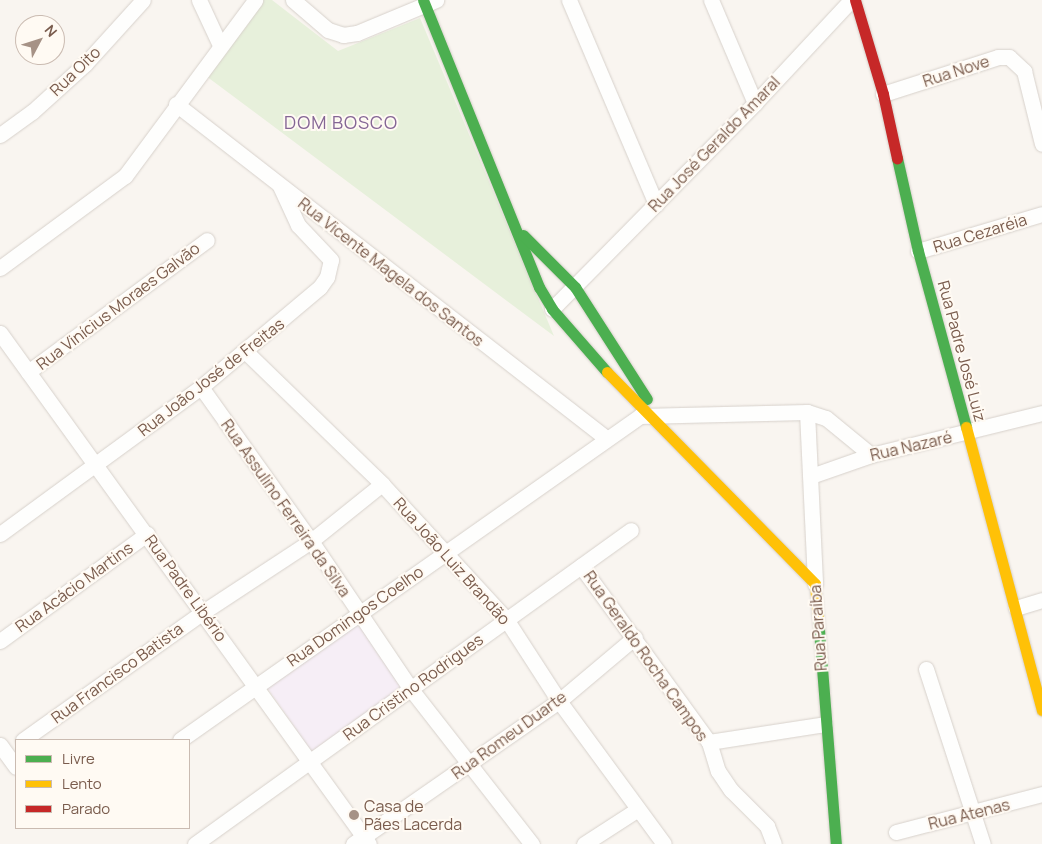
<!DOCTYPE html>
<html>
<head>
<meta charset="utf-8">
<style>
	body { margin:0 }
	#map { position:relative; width:1042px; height:844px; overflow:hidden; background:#f9f5f0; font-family:Manrope,sans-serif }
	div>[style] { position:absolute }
	.education>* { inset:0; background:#f6eef6 }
	.green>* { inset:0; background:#e7f0db }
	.roads { filter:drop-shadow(0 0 1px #d7d1cb) drop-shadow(0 0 1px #d7d1cb) }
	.street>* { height:15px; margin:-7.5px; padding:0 7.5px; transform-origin:7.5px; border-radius:7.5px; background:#fefefd }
	.fast>* { height:11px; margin:-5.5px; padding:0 5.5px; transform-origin:5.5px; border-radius:5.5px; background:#4caf50 }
	.slow>* { height:11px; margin:-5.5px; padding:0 5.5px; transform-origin:5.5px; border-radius:5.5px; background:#ffc107 }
	.jam>* { height:11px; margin:-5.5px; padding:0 5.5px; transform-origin:5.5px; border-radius:5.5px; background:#c62828 }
	.dots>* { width:14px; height:14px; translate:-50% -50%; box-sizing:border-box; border:2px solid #fffaf3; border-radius:50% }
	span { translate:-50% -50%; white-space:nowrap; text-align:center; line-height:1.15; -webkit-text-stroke:4px #fffaf3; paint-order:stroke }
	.street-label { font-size:16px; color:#7a5c4d }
	.poi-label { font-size:16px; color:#7a5c4d }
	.left { translate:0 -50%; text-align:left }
	.neighbourhood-label { font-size:18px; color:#846695; letter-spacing:1px }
	.legend { position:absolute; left:15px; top:739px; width:175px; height:90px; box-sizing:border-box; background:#fffaf3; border:1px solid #cabbb1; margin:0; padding:6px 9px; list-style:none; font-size:15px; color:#7a5c4d }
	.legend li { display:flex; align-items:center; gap:10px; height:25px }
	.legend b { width:25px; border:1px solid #cabbb1 }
	.north { position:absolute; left:15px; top:15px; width:50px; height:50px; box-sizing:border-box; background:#fffaf3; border:1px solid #cabbb1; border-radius:50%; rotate:50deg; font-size:14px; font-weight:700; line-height:20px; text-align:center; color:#7a5c4d }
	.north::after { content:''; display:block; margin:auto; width:18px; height:22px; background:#a69286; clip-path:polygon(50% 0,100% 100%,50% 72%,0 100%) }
</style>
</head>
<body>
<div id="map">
	<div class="education">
		<div style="clip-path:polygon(359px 621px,405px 686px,312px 752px,266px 686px)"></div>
	</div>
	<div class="green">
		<div style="clip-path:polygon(261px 0,272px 0,338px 51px,420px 18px,554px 336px,202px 73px)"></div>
	</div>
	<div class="roads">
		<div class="street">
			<div style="left:199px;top:0;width:50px;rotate:65deg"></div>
			<div style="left:293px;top:0;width:46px;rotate:40.6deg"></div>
			<div style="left:328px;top:30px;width:16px;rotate:18deg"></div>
			<div style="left:343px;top:35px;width:14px;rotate:-8deg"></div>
			<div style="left:357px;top:33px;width:86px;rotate:-22.7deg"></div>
			<div style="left:569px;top:0;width:222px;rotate:66.9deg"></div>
			<div style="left:711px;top:0;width:112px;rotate:66.9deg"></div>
			<div style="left:883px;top:94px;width:121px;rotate:-17.8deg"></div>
			<div style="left:998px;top:57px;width:11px"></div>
			<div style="left:1009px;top:57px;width:21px;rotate:43deg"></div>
			<div style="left:1024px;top:71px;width:75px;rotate:76.1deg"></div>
			<div style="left:176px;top:104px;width:544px;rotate:37.84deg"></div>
			<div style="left:0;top:135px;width:39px;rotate:-36deg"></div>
			<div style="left:32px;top:112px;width:72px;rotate:-42.2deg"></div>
			<div style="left:85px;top:64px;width:86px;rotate:-47.8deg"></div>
			<div style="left:918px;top:251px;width:129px;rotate:-16.6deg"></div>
			<div style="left:0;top:268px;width:155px;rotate:-36.4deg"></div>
			<div style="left:125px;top:176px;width:219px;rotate:-53.5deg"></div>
			<div style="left:552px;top:309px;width:289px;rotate:-45.4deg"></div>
			<div style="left:755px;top:103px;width:141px;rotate:-47deg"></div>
			<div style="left:0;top:333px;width:630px;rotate:54.17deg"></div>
			<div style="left:246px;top:352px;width:190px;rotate:44.1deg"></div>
			<div style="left:382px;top:484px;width:183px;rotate:47.4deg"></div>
			<div style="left:506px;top:619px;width:98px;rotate:57.1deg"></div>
			<div style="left:559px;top:701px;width:177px;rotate:53.7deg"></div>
			<div style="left:28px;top:372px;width:222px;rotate:-36.4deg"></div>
			<div style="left:201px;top:387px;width:189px;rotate:54.5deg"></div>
			<div style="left:311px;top:541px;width:177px;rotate:56deg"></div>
			<div style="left:410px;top:688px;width:198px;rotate:52deg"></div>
			<div style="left:807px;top:412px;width:172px;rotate:87.3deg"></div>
			<div style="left:811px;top:476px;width:64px;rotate:-19.3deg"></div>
			<div style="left:871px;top:455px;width:176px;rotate:-13.8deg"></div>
			<div style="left:0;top:534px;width:249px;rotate:-36.2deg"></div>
			<div style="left:201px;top:387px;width:155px;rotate:-40deg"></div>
			<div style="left:320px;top:287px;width:12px;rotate:-55deg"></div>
			<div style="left:327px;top:277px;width:17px;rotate:-77deg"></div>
			<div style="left:331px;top:260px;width:48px;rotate:-133.3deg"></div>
			<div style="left:298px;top:225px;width:43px;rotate:-114.8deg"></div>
			<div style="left:581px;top:566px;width:218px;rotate:54deg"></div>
			<div style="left:709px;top:742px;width:30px;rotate:73deg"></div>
			<div style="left:718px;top:771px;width:23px;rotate:56deg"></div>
			<div style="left:731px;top:790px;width:51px;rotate:45deg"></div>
			<div style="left:767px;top:826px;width:19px;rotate:69deg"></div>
			<div style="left:1016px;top:608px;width:27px;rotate:-17deg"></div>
			<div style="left:0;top:641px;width:182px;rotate:-36.1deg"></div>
			<div style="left:926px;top:669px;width:184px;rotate:72deg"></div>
			<div style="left:23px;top:740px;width:221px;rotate:-35.4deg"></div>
			<div style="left:203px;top:612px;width:129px;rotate:-33.3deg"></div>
			<div style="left:311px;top:541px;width:91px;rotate:-38.8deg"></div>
			<div style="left:180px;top:740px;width:563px;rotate:-35.16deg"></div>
			<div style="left:640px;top:416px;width:167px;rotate:-1.4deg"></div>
			<div style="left:807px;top:412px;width:20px;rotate:18deg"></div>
			<div style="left:826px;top:418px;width:58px;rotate:39.4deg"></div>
			<div style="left:709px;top:742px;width:117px;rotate:-8.8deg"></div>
			<div style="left:0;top:745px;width:27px;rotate:54deg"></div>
			<div style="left:896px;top:832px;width:151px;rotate:-14.6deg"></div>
			<div style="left:195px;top:844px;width:537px;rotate:-35.76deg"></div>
			<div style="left:353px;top:844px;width:251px;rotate:-34.8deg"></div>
			<div style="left:559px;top:701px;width:99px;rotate:-40.1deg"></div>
			<div style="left:584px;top:844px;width:64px;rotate:-32.9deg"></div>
		</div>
		<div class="fast">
			<div style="left:423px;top:0;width:310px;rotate:68deg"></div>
			<div style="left:539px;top:287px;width:26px;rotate:59deg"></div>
			<div style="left:552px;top:309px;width:84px;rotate:48.9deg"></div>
			<div style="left:897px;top:158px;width:95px;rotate:77.3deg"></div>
			<div style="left:918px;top:251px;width:182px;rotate:74.7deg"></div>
			<div style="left:523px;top:235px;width:74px;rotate:45deg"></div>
			<div style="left:575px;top:287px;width:133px;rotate:57.3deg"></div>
			<div style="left:818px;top:617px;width:228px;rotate:85.5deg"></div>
		</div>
		<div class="slow">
			<div style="left:607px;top:372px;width:297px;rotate:45.5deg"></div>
			<div style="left:815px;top:584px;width:33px;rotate:85deg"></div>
			<div style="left:966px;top:427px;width:293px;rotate:75deg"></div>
		</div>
		<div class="jam">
			<div style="left:855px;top:0;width:98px;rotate:73.4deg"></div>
			<div style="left:883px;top:94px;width:66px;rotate:77.7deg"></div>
		</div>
	</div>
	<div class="dots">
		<div style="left:354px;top:815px;background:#a69286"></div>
	</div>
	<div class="street-label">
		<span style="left:75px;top:71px;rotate:-44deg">Rua Oito</span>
		<span style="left:956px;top:71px;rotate:-18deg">Rua Nove</span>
		<span style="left:714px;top:144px;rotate:-46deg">Rua José Geraldo Amaral</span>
		<span style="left:980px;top:233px;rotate:-17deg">Rua Cezaréia</span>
		<span style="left:391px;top:272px;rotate:38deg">Rua Vicente Magela dos Santos</span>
		<span style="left:118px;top:306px;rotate:-37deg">Rua Vinícius Moraes Galvão</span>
		<span style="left:962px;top:351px;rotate:75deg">Rua Padre José Luiz</span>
		<span style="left:211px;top:377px;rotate:-38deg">Rua João José de Freitas</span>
		<span style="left:911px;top:446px;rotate:-13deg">Rua Nazaré</span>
		<span style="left:286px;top:508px;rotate:55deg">Rua Assulino Ferreira da Silva</span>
		<span style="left:452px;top:561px;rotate:48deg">Rua João Luiz Brandão</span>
		<span style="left:74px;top:587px;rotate:-36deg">Rua Acácio Martins</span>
		<span style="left:186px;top:588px;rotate:54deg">Rua Padre Libério</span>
		<span style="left:355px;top:616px;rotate:-35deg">Rua Domingos Coelho</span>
		<span style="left:818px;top:628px;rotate:-94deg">Rua Paraíba</span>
		<span style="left:646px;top:656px;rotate:55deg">Rua Geraldo Rocha Campos</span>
		<span style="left:117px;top:673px;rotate:-36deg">Rua Francisco Batista</span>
		<span style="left:413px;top:687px;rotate:-36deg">Rua Cristino Rodrigues</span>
		<span style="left:509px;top:735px;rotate:-36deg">Rua Romeu Duarte</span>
		<span style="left:969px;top:814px;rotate:-14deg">Rua Atenas</span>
	</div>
	<div class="poi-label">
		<span class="left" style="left:364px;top:815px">Casa de<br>Pães Lacerda</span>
	</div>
	<div class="neighbourhood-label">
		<span style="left:341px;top:122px">DOM BOSCO</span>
	</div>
	<ul class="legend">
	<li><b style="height:6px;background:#4caf50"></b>Livre</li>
	<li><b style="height:6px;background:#ffc107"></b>Lento</li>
	<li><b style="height:6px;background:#c62828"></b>Parado</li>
	</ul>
	<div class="north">N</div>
</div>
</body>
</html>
